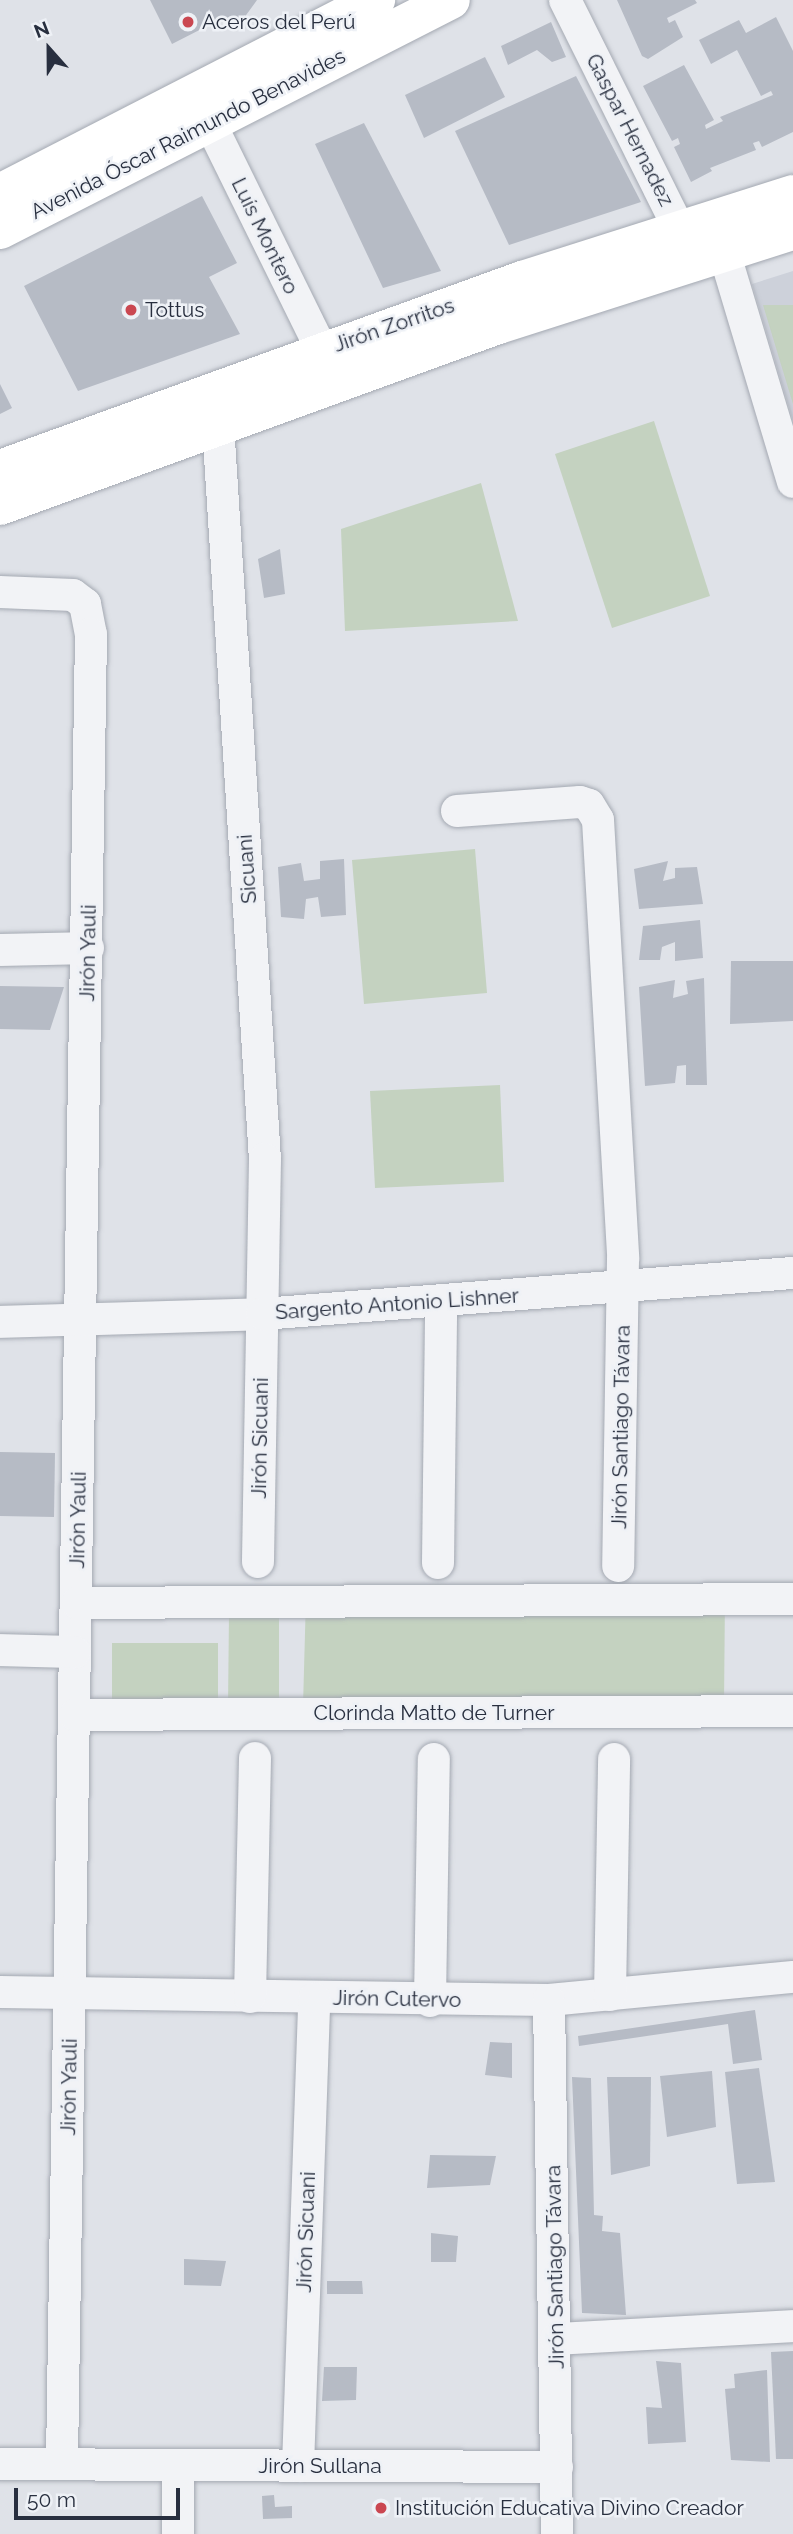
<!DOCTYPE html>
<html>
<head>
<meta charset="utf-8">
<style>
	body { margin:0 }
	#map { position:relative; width:793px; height:2534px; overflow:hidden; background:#dfe2e8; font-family:Raleway,sans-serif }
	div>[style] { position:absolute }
	.built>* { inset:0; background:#cdd1da }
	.green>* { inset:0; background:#c4d2c0 }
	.building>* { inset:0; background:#b6bbc5 }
	.roads { filter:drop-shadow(0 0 2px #a4a9b2) drop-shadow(0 0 2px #a4a9b2) }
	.minor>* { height:32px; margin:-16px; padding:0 16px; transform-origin:16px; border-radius:16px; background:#f2f3f6 }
	.major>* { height:38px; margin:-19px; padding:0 19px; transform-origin:19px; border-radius:19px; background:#fff }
	.dots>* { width:19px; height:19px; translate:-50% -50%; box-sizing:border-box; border:4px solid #eef1f6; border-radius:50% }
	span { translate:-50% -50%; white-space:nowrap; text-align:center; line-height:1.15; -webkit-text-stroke:5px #eef1f6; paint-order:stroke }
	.poi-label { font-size:21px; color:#282f3f }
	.left { translate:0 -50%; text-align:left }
	.street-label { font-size:21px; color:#282f3f }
	.north { position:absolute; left:14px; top:14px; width:70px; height:70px; -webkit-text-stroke:5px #eef1f6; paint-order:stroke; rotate:339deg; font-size:19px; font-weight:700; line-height:28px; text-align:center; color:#282f3f }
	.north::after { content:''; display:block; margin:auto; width:24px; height:32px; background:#282f3f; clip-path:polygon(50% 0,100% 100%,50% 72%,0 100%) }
	.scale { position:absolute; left:14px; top:2488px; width:166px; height:32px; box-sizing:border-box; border:4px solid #282f3f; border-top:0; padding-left:9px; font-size:21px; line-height:24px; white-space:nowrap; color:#282f3f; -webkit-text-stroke:5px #eef1f6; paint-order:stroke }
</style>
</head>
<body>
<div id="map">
	<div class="built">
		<div style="clip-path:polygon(793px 271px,793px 421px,752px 284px)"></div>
	</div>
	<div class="green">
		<div style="clip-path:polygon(763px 305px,793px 305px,793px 404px)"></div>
		<div style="clip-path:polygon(654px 421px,710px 596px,612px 628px,555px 454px)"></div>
		<div style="clip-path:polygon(481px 483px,518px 621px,345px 631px,341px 529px)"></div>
		<div style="clip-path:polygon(475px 849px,487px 993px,364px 1004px,352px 860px)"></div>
		<div style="clip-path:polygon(500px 1085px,504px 1182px,375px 1188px,370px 1091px)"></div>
		<div style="clip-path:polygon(725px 1594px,724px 1705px,303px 1706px,306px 1597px)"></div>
		<div style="clip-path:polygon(229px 1613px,279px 1613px,279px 1706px,228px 1706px)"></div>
		<div style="clip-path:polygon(112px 1643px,218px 1643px,218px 1704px,112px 1705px)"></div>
	</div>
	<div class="building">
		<div style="clip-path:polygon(150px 0,257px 0,241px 22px,221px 19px,172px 44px)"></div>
		<div style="clip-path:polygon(617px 0,695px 0,697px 3px,667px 18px,669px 23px,675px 20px,683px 37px,648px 59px,642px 56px)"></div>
		<div style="clip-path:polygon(776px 17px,793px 51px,793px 132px,762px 147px,759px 141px,753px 143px,756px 150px,710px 168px,712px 171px,691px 182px,674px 147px,680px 144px,678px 138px,672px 141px,643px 86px,684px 65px,714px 120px,705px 125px,706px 129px,723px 121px,720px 117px,773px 95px,771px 91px,761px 96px,737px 50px,711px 64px,699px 40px,739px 20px,746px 33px)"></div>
		<div style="clip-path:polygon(551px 22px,566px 57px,552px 62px,537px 50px,508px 65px,501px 46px)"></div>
		<div style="clip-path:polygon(485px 57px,505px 97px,424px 138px,405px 95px)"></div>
		<div style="clip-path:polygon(576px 76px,641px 202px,509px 245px,455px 131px)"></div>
		<div style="clip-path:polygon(364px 123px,441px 271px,383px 288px,315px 144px)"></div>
		<div style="clip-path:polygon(202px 196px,237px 263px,209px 277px,240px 334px,78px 391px,24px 286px)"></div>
		<div style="clip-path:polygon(0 384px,12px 408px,0 414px)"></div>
		<div style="clip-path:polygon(280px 549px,285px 594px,264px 598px,258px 559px)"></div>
		<div style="clip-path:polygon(344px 859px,346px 915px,321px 917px,318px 897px,306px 899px,304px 919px,281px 917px,278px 867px,301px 863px,304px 881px,320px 879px,320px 861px)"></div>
		<div style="clip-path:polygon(668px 861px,663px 881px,675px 878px,675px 868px,697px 867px,703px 904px,639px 909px,634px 869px)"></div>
		<div style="clip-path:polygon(700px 920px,703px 958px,675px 961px,675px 942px,662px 947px,660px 960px,639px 960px,643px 926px)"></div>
		<div style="clip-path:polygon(731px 961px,793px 961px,793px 1021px,730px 1024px)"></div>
		<div style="clip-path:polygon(704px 978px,707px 1085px,686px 1085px,686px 1065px,677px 1066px,675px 1083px,645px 1086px,639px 987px,675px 980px,673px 998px,688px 994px,686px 981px)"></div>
		<div style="clip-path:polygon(0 986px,64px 987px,50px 1030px,0 1029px)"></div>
		<div style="clip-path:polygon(0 1452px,55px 1453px,54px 1517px,0 1516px)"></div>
		<div style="clip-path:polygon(755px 2010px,762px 2060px,733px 2064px,728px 2024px,579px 2046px,578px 2036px)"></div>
		<div style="clip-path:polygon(490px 2042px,512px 2043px,512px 2078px,485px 2075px)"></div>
		<div style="clip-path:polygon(759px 2068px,775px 2182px,737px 2184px,725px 2072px)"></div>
		<div style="clip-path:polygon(712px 2071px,716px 2127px,667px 2137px,660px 2076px)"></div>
		<div style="clip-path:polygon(572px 2077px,591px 2078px,594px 2215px,603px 2216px,602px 2231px,620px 2233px,626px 2315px,582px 2313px)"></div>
		<div style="clip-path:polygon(607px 2077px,651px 2077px,650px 2166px,611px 2175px)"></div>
		<div style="clip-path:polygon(430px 2155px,496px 2156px,490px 2185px,427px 2188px)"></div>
		<div style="clip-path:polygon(431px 2233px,458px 2236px,456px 2262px,431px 2262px)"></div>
		<div style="clip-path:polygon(184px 2259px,226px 2261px,221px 2286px,184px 2285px)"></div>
		<div style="clip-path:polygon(327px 2281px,362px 2281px,363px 2294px,327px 2294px)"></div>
		<div style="clip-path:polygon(793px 2351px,793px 2459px,776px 2459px,771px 2352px)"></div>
		<div style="clip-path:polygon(656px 2361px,681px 2363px,686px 2442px,648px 2444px,646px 2407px,662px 2408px)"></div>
		<div style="clip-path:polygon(324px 2367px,357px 2367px,356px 2400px,322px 2401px)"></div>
		<div style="clip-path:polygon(767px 2370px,770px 2462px,731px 2460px,725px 2389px,735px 2388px,734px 2374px)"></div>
		<div style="clip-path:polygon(274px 2495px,275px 2507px,292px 2506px,292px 2518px,263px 2519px,262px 2496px)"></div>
	</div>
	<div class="roads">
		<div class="minor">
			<div style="left:565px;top:0;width:278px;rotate:63.5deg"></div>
			<div style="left:209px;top:121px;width:256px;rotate:63.8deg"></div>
			<div style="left:724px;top:252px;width:240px;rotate:73.3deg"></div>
			<div style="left:218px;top:425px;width:736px;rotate:86.34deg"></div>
			<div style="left:265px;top:1159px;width:403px;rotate:91deg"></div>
			<div style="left:0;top:592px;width:73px;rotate:2.4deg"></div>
			<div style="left:73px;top:595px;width:15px;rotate:37deg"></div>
			<div style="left:85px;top:604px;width:31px;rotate:79deg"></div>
			<div style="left:91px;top:634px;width:1830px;rotate:90.91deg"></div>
			<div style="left:457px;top:811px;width:123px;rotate:-4.2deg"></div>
			<div style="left:580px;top:802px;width:9px;rotate:18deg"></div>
			<div style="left:589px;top:805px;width:17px;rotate:59deg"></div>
			<div style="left:598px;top:820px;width:440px;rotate:86.7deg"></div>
			<div style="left:623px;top:1259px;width:307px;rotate:90.9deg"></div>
			<div style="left:0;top:950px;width:88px;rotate:-1.3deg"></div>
			<div style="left:0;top:1322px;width:262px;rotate:-1.7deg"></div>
			<div style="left:262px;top:1314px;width:533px;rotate:-4.42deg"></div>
			<div style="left:438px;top:1563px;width:262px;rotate:-89.3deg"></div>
			<div style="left:77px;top:1603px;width:716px;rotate:-0.32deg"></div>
			<div style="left:0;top:1650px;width:75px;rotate:1.5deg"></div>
			<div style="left:75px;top:1715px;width:718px;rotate:-0.32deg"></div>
			<div style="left:0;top:1992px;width:549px;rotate:0.83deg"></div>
			<div style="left:549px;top:2000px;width:245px;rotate:-5.4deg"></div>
			<div style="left:610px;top:1995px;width:236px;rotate:-89deg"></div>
			<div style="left:250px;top:1997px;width:239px;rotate:-88.8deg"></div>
			<div style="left:549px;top:2000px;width:534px;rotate:89.14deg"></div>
			<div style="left:430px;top:2001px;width:242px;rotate:-89.1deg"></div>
			<div style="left:556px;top:2339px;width:237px;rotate:-3.1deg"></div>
			<div style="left:0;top:2464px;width:557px;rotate:0.31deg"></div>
			<div style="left:298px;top:2466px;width:468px;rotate:-88deg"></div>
			<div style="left:178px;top:2534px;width:69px;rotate:-90deg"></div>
		</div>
		<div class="major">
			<div style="left:0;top:193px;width:423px;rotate:-27.2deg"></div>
			<div style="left:0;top:230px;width:506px;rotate:-27.02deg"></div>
			<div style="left:0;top:469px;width:555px;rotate:-19.9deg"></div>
			<div style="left:522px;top:280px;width:284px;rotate:-17.6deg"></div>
			<div style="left:0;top:506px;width:530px;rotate:-19.97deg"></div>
			<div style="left:498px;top:325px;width:310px;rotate:-17.7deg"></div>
		</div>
	</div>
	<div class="dots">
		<div style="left:188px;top:22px;background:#ca4751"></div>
		<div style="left:131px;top:310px;background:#ca4751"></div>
		<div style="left:381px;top:2508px;background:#ca4751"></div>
	</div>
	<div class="poi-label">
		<span class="left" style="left:202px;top:22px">Aceros del Perú</span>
		<span class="left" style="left:145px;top:310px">Tottus</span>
		<span class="left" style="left:395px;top:2508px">Institución Educativa Divino Creador</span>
	</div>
	<div class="street-label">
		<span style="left:630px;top:130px;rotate:63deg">Gaspar Hernadez</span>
		<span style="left:188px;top:134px;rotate:-27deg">Avenida Óscar Raimundo Benavides</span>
		<span style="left:265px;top:236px;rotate:64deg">Luís Montero</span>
		<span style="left:394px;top:325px;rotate:-19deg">Jirón Zorritos</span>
		<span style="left:247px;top:869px;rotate:-94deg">Sicuani</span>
		<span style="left:88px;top:953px;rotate:-89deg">Jirón Yauli</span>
		<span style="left:397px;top:1304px;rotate:-4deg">Sargento Antonio Lishner</span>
		<span style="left:621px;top:1427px;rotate:-89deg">Jirón Santiago Távara</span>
		<span style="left:260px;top:1438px;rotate:-89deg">Jirón Sicuani</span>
		<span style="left:78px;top:1520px;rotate:-89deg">Jirón Yauli</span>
		<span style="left:434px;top:1713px">Clorinda Matto de Turner</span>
		<span style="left:397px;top:1999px;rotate:1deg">Jirón Cutervo</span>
		<span style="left:69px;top:2087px;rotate:-89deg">Jirón Yauli</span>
		<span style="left:306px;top:2232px;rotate:-88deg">Jirón Sicuani</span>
		<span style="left:555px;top:2267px;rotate:-91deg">Jirón Santiago Távara</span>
		<span style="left:320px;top:2466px">Jirón Sullana</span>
	</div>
	<div class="north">N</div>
	<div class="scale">50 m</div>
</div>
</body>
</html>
